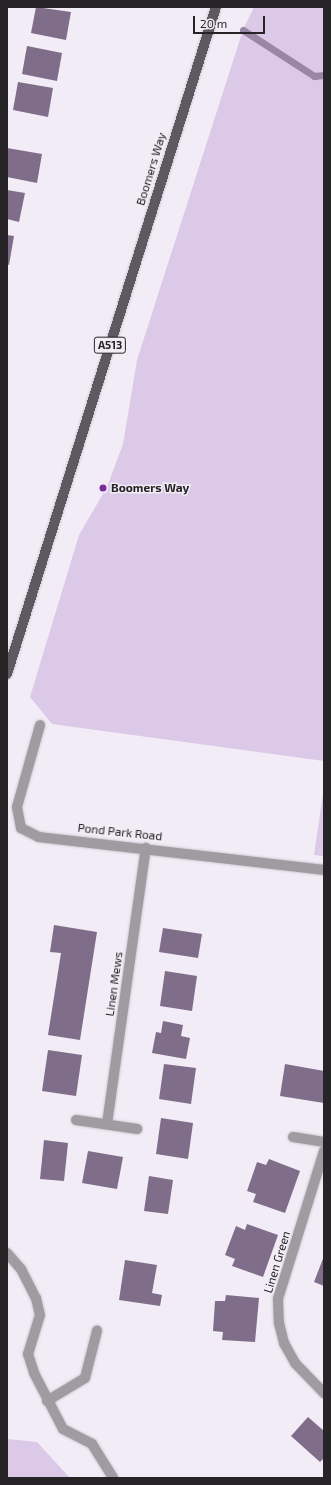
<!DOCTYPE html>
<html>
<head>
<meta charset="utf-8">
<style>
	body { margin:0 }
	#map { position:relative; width:331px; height:1485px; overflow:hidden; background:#f2ecf6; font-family:"Exo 2",sans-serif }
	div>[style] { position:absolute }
	.green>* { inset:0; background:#dbc9e7 }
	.stream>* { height:7px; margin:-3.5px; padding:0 3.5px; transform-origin:3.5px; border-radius:3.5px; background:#9a87a6 }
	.building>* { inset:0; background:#7f6d8a }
	.roads { filter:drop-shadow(0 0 1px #cdc8d1) drop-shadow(0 0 1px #cdc8d1) }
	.lane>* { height:10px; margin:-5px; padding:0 5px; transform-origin:5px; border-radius:5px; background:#9f9ca1 }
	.street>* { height:10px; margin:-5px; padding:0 5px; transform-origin:5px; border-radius:5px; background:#9f9ca1 }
	.primary>* { height:10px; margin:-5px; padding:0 5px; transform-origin:5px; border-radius:5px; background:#5e5961 }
	.dots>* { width:11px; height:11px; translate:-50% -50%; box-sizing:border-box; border:2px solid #f2ecf6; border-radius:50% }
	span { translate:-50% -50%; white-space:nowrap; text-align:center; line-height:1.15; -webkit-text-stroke:3px #f2ecf6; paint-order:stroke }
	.shield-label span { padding:1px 3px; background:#f2ecf6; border:1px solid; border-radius:3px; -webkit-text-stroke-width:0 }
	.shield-label { font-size:11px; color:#262427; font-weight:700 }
	.street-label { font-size:12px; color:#262427 }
	.poi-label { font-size:12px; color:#262427; font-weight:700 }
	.left { translate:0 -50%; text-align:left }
	.frame { position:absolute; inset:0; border:8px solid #262427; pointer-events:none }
	.scale { position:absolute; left:193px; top:16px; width:72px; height:18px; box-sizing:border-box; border:2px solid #262427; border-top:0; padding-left:5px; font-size:12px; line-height:14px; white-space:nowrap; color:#262427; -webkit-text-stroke:3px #f2ecf6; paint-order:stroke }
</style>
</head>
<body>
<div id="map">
	<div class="green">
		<div style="clip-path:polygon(254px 7px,324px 7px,324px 761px,52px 724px,30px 697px,79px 535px,107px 487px,123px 444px,137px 360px,243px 30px)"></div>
		<div style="clip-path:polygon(324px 787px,324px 856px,314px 855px)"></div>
		<div style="clip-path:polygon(7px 1439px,37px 1442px,70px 1478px,7px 1478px)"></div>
	</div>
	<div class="stream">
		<div style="left:243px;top:30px;width:85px;rotate:32.9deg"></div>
		<div style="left:314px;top:76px;width:10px;rotate:-6deg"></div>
	</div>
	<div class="building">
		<div style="clip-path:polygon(36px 7px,71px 12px,66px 40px,31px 33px)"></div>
		<div style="clip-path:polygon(27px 46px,62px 53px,57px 81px,22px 74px)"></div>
		<div style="clip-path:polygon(18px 82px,53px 88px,48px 117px,13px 110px)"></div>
		<div style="clip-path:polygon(7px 148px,42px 154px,37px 183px,7px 177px)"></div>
		<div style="clip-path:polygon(7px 190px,25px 193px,19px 222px,7px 219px)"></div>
		<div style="clip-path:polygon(7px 235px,14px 236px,9px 265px,7px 264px)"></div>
		<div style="clip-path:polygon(54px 925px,97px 932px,80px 1040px,48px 1035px,61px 953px,50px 952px)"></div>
		<div style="clip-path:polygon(163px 928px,202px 934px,198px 958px,159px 952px)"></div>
		<div style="clip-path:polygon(165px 971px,197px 976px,192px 1011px,160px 1006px)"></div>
		<div style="clip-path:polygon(163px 1021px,183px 1025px,181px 1036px,190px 1038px,186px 1059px,152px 1053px,156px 1032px,161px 1033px)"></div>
		<div style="clip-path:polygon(48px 1050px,82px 1055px,76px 1096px,42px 1091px)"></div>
		<div style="clip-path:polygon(164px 1064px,196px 1068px,191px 1104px,159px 1099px)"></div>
		<div style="clip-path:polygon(285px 1064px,324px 1071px,324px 1103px,280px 1096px)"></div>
		<div style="clip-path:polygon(161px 1118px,193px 1123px,188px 1159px,156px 1154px)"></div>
		<div style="clip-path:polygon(44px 1140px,68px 1143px,64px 1181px,40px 1179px)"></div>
		<div style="clip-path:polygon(88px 1151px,123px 1157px,117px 1189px,82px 1183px)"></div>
		<div style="clip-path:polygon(269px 1159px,300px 1171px,285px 1213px,253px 1202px,256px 1194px,247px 1191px,257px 1162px,266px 1165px)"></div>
		<div style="clip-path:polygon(149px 1176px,173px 1180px,168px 1214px,144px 1211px)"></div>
		<div style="clip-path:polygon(247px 1224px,278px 1235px,263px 1277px,232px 1266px,235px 1259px,225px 1255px,236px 1226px,245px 1230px)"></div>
		<div style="clip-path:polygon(324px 1256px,324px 1286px,314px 1282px)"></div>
		<div style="clip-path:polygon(125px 1260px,157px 1265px,152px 1293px,162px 1295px,160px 1306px,119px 1300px)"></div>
		<div style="clip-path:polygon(226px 1295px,259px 1298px,255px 1342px,222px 1340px,223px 1332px,213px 1331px,215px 1301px,225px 1301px)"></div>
		<div style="clip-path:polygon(308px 1417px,324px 1431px,324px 1458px,320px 1462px,291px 1436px)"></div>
	</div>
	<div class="roads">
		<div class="lane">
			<div style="left:21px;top:828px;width:21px;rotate:-101deg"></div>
			<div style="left:17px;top:807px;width:85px;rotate:-74.3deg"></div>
		</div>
		<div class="street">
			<div style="left:21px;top:828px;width:20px;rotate:27deg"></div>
			<div style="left:39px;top:837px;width:287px;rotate:6.6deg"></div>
			<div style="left:76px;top:1120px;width:62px;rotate:8.4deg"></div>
			<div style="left:107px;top:1124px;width:279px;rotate:-82deg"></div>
			<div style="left:293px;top:1137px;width:31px;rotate:9deg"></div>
			<div style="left:324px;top:1151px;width:155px;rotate:107.3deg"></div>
			<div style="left:278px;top:1299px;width:24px;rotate:88deg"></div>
			<div style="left:279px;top:1323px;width:21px;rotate:76deg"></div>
			<div style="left:284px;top:1343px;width:23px;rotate:61deg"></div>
			<div style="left:295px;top:1363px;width:42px;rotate:46deg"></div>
			<div style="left:7px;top:1253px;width:21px;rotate:49deg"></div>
			<div style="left:21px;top:1269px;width:33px;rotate:63deg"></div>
			<div style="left:36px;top:1298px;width:17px;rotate:77deg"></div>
			<div style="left:40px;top:1315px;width:41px;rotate:107.1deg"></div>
			<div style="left:28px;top:1354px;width:20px;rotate:72deg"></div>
			<div style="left:34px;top:1373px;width:63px;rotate:62.6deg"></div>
			<div style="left:63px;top:1429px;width:33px;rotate:27deg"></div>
			<div style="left:92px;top:1444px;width:40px;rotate:58deg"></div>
			<div style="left:47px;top:1401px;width:44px;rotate:-31.2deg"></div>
			<div style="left:85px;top:1378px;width:49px;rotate:-75.7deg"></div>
		</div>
		<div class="primary">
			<div style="left:7px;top:674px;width:699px;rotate:-72.6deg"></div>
		</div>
	</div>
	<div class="dots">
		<div style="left:103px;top:488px;background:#792c9e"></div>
	</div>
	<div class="shield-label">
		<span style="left:110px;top:345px">A513</span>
	</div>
	<div class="street-label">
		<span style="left:151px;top:169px;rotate:-73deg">Boomers Way</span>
		<span style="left:120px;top:832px;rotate:6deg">Pond Park Road</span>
		<span style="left:114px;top:984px;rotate:-82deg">Linen Mews</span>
		<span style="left:277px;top:1262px;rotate:-73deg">Linen Green</span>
	</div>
	<div class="poi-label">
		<span class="left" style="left:111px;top:488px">Boomers Way</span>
	</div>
	<div class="frame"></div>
	<div class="scale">20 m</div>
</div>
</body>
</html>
